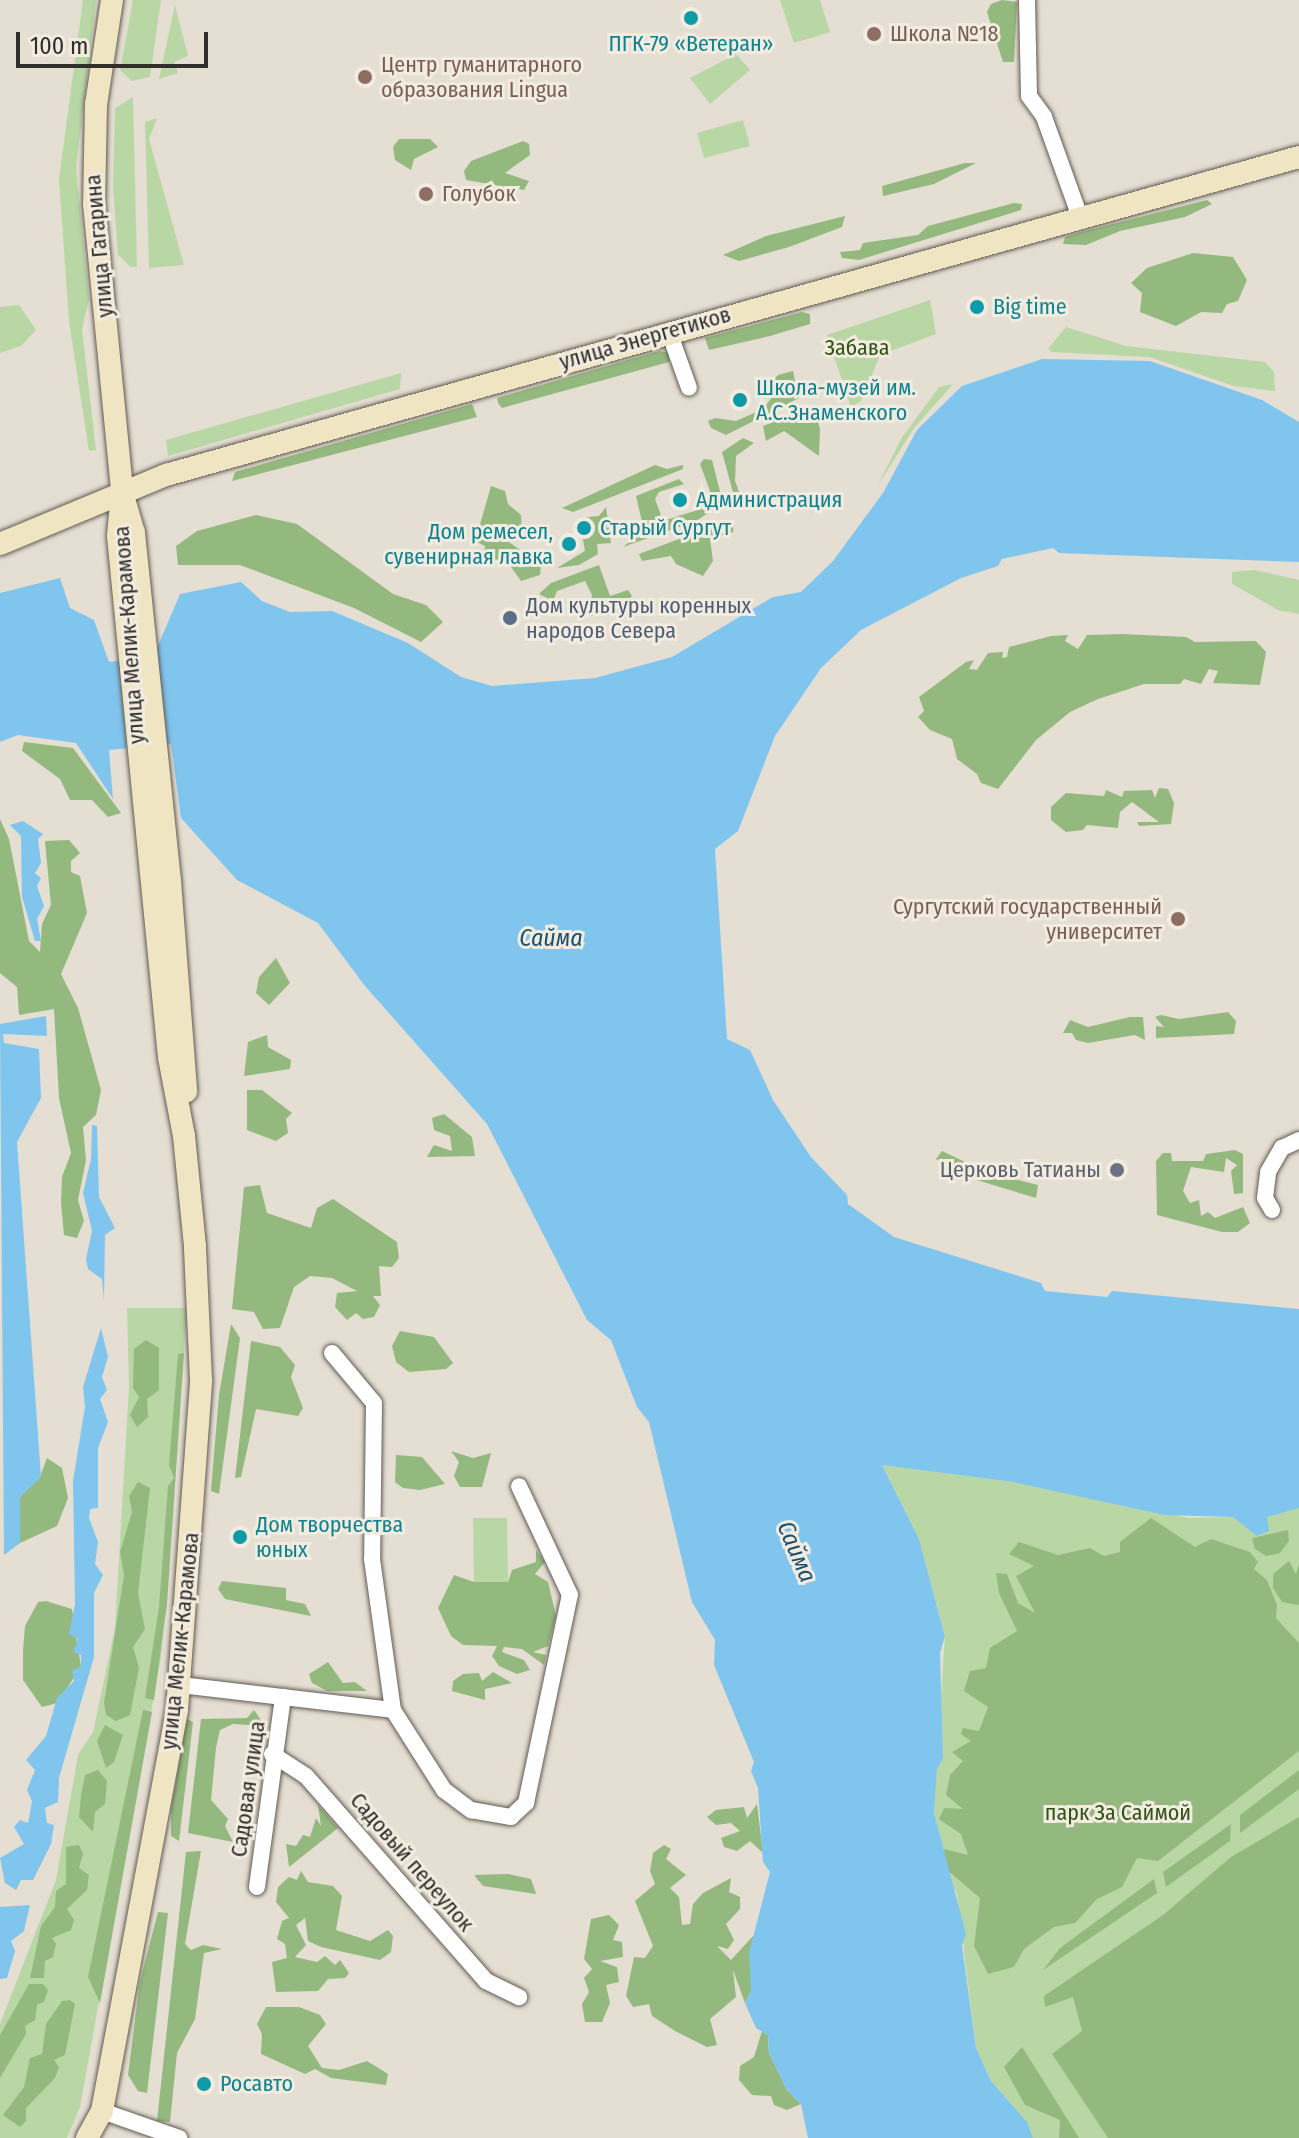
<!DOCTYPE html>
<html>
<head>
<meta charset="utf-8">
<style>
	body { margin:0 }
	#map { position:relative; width:1299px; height:2138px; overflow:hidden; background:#e5ded3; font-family:"Fira Sans Condensed",sans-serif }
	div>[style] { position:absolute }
	.green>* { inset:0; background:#b8d7a5 }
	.forest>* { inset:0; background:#94b97e }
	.water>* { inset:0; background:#80c5ee }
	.roads { filter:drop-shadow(0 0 2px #615b52) drop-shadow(0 0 2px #615b52) }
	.minor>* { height:16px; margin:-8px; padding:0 8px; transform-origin:8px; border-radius:8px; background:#fff }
	.secondary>* { height:22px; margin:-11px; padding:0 11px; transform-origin:11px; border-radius:11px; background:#f0e5c3 }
	.dots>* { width:22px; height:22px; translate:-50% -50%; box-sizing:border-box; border:4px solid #f2ebe0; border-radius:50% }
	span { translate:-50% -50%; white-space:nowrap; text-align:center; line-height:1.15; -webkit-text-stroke:6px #f2ebe0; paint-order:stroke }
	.education-label { font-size:22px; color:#785e54 }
	.left { translate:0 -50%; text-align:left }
	.right { translate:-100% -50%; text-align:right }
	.culture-label { font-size:22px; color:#0d838f }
	.street-label { font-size:22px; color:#322f2b }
	.park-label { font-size:22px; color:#315316 }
	.service-label { font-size:22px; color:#4e5e75 }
	.worship-label { font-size:22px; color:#5b616d }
	.water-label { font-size:24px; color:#1b516d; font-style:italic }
	.scale { position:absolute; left:16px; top:32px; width:192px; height:36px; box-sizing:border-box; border:4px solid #322f2b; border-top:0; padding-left:10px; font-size:24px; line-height:28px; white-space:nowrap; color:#322f2b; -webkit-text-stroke:6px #f2ebe0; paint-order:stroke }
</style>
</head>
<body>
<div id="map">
	<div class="green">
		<div style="clip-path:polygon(83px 0,96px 0,76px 168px,89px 299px,82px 329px,96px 450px,89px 451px,69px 321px,59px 179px)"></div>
		<div style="clip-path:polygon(133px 0,161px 0,150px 77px,132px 81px,120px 70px)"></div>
		<div style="clip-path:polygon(780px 0,820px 0,830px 32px,794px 43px)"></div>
		<div style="clip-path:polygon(175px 5px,188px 56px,174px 62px,178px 73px,159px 79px)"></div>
		<div style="clip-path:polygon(736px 54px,750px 70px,710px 104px,690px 78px)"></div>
		<div style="clip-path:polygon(133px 97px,137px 267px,131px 267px,118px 255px,113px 189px,115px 108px)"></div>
		<div style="clip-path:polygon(157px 118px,149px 139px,184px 265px,149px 268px,145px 122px)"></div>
		<div style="clip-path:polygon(743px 120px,750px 146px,704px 158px,697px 133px)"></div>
		<div style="clip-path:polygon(930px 300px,936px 334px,880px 355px,861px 401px,851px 407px,827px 335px)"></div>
		<div style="clip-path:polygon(19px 305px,36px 330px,21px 346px,0 353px,0 307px)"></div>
		<div style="clip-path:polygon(1066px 327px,1126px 346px,1265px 362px,1274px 372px,1275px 391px,1234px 386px,1149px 357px,1052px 352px,1048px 349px)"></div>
		<div style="clip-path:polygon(401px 373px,400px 389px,168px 456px,166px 440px)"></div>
		<div style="clip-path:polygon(953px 384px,914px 428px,878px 485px,901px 439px,939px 387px)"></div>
		<div style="clip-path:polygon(1255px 570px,1299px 580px,1299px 614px,1278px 610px,1232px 584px,1232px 572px)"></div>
		<div style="clip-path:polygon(127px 1308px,187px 1308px,161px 1657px,80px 2107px,67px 2138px,0 2138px,0 2024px,56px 1880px,78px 1755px,93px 1732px,115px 1628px,129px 1387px)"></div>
		<div style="clip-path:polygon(882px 1465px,1013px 1482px,1189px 1518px,1233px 1517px,1266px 1524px,1267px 1517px,1277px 1512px,1299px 1508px,1299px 2138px,1033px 2138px,1027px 2122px,991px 2081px,976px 2048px,957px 1894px,946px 1873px,934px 1813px,945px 1635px,919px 1539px)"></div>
		<div style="clip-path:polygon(473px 1518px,507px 1518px,508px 1582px,474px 1582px)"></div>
	</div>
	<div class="forest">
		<div style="clip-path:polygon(1002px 0,1017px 2px,1014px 62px,1003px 62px,987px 12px,991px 4px)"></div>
		<div style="clip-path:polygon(399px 139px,430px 139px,438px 147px,414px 159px,411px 170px,395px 160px,393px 147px)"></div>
		<div style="clip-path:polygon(523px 141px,529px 144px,530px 155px,505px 173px,529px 181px,524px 190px,466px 180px,464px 171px,471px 161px)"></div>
		<div style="clip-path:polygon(965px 163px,976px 163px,934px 184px,883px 196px,882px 186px)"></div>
		<div style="clip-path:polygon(1207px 200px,1212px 204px,1185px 217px,1120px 231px,1086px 245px,1063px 244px,1065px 237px,1081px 232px)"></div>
		<div style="clip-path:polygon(1014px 203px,1022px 204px,1021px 210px,859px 260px,842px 258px,840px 252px,860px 250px,863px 243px,918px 235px,928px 226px)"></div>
		<div style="clip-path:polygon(845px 216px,842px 227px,789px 247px,739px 261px,723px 255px,766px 236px)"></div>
		<div style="clip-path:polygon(1193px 253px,1233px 257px,1247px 280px,1238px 301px,1227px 304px,1222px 313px,1201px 312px,1176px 326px,1140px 312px,1142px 293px,1131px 283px,1147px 268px)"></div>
		<div style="clip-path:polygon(802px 312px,810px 314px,810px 324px,770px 336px,709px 350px,705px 338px)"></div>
		<div style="clip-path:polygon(659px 351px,670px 353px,669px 362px,502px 408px,498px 403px,497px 398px)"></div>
		<div style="clip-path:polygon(793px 371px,799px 398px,726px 435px,711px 428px,708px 421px,715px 418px,736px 421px,763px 409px,773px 396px,770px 384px,778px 375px)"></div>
		<div style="clip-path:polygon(472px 404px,477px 417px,232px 481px,235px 472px)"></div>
		<div style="clip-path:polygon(806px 410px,816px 415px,820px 429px,819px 456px,784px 431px,766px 441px,763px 426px)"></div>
		<div style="clip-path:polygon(743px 438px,754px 443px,736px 456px,735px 481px,741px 497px,734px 496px,722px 452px)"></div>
		<div style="clip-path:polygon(704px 459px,712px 460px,723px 503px,696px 521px,623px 547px,644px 530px,636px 496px,679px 479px,684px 484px,659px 492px,655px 499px,663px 521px,704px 508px,710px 491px,700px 464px)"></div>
		<div style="clip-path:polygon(655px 465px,667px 469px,683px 465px,683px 469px,573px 512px,562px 508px)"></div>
		<div style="clip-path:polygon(491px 486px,505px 491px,508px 504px,521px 515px,522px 532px,505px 539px,541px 565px,540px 575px,521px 581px,506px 560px,484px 559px,485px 546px,477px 542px,477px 535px)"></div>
		<div style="clip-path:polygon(606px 507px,611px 543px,597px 544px,598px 554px,579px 565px,557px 568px,585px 551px,579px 518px,599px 516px)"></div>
		<div style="clip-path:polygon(256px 515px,297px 524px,393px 594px,426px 605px,443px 622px,421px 642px,354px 608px,240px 565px,178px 565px,176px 546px,197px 531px)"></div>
		<div style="clip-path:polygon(727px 521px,734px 523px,733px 532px,710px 539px,713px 561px,703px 576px,676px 564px,671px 556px,642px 561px,639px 554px)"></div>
		<div style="clip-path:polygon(599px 565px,610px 596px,628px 590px,632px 596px,615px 615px,588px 616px,592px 595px,585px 581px,557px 591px,553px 601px,539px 594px,551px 583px)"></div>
		<div style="clip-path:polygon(1123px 634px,1186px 637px,1195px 642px,1256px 641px,1266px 652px,1260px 685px,1213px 683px,1218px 671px,1209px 669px,1201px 684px,1184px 679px,1180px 684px,1144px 684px,1098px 699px,1070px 712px,1036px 740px,998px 789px,981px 783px,977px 774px,957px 759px,952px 739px,930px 730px,918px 717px,924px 711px,919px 697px,966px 662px,974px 660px,969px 669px,977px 670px,988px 653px,1003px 652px,1002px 658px,1007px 657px,1009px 647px,1051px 636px,1068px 635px,1065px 641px,1078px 649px,1087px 635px)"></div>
		<div style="clip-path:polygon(24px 742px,73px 748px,121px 813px,108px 817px,92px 800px,70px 800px,60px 779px,22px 751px)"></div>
		<div style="clip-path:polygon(1159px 788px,1168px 789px,1174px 803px,1171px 824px,1139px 826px,1137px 822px,1159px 822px,1132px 802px,1120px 812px,1118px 828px,1087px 825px,1083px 830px,1066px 832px,1051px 820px,1051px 807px,1066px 793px,1104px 796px,1106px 790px,1122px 797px,1124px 791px,1152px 790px,1155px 798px)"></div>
		<div style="clip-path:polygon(0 819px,9px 839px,29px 941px,40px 952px,42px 924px,51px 905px,45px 841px,69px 840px,80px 853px,71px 861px,71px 872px,80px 876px,87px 913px,61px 974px,78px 1008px,101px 1090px,96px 1115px,83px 1127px,86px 1160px,78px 1200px,84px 1221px,77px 1238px,64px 1235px,61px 1203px,62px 1177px,71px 1153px,59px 1098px,54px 1009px,19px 1015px,17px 987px,0 973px)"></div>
		<div style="clip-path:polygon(276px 958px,290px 983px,269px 1005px,256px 993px,259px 977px)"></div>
		<div style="clip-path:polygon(1228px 1012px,1236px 1021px,1234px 1034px,1156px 1038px,1156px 1026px,1164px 1027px,1155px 1017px,1161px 1015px,1179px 1019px)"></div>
		<div style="clip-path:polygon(1130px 1017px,1143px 1017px,1145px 1040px,1135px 1035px,1088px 1043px,1076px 1040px,1072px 1033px,1063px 1033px,1070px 1020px,1088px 1027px)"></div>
		<div style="clip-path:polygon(267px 1035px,268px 1047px,291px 1060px,290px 1069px,244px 1076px,248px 1042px)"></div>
		<div style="clip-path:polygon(247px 1090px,262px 1090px,292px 1113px,286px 1119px,288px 1133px,276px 1141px,247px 1130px)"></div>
		<div style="clip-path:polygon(444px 1114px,472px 1137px,475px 1156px,427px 1157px,434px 1145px,452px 1151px,450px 1136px,434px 1130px,432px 1118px)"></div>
		<div style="clip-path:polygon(1235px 1150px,1243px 1154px,1243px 1193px,1234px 1194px,1231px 1171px,1237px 1165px,1226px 1158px,1224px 1172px,1191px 1167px,1183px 1191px,1190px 1203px,1199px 1200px,1201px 1216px,1208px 1212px,1215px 1218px,1243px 1207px,1250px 1223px,1238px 1232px,1222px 1232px,1157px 1215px,1156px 1161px,1163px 1153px,1171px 1153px,1172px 1161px,1203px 1161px,1206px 1154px)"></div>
		<div style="clip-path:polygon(942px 1151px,986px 1172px,1038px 1185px,1036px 1198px,957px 1174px,936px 1159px)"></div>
		<div style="clip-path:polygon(260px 1185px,267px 1213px,311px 1228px,317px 1208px,333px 1199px,397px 1242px,399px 1258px,392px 1267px,379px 1266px,381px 1296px,373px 1296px,380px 1305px,374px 1317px,363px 1319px,356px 1313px,347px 1320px,335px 1307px,337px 1293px,357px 1291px,332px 1278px,310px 1276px,294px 1287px,280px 1328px,263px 1329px,254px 1312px,232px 1309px,244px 1187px)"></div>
		<div style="clip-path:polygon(231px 1324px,240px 1338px,219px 1494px,211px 1491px,219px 1395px)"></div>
		<div style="clip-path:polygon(400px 1331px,434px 1337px,453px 1363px,446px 1369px,409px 1372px,396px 1362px,392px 1346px)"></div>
		<div style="clip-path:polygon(146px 1340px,159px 1348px,159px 1390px,147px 1399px,148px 1417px,137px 1427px,130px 1415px,139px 1397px,133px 1388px,134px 1349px)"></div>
		<div style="clip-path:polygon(251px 1341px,280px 1347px,295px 1365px,291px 1377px,303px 1408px,298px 1416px,256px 1409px,241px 1477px,235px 1478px)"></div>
		<div style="clip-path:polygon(184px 1353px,167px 1604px,154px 1700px,145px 1698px,159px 1607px,168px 1486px,174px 1478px,169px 1465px,178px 1354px)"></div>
		<div style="clip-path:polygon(451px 1451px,473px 1458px,491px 1453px,482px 1487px,460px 1487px,454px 1476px,459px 1462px)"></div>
		<div style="clip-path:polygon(396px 1455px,422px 1457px,445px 1484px,420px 1490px,403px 1488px,395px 1482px)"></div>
		<div style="clip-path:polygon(47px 1458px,62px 1468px,68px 1498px,57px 1526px,20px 1543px,20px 1497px,40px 1477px)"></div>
		<div style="clip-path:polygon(138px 1482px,150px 1488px,138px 1593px,145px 1629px,133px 1647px,139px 1668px,130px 1715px,116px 1721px,106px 1715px,104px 1703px,124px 1575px,120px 1552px,132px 1512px,129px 1496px)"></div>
		<div style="clip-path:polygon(1151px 1518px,1195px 1547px,1211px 1539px,1250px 1552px,1258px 1562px,1254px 1569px,1267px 1580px,1277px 1605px,1276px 1618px,1299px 1643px,1299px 1751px,1158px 1861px,1137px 1858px,1122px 1887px,1097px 1899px,1075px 1923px,1054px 1927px,1024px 1949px,1014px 1967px,988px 1974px,974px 1946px,980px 1898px,946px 1869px,944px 1849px,968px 1855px,961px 1834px,939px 1819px,944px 1808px,963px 1809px,946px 1795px,950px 1775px,963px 1761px,952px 1752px,971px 1741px,961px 1734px,963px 1728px,979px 1731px,988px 1707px,964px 1691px,970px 1671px,986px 1668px,990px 1648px,1017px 1631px,999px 1593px,996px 1573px,1007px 1574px,1018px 1603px,1035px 1613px,1016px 1576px,1034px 1566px,1009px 1554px,1019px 1542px,1058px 1555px,1090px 1548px,1104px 1556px,1120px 1552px,1120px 1542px)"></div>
		<div style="clip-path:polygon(1288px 1530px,1289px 1541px,1280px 1553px,1266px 1556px,1255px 1549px,1252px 1538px)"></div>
		<div style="clip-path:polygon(536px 1550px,545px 1562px,535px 1574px,548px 1582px,556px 1616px,548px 1646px,533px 1652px,546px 1655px,544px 1665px,522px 1649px,504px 1647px,502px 1652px,524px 1660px,530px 1670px,517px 1674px,499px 1666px,492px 1656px,497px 1646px,463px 1645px,451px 1636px,438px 1608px,454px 1575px,474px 1582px,508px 1582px,512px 1570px,536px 1562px)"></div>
		<div style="clip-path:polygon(1289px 1561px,1296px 1574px,1299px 1564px,1299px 1605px,1282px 1602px,1273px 1588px,1273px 1574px)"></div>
		<div style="clip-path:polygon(222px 1581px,286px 1588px,286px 1600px,305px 1604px,311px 1616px,225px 1599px,218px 1589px)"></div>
		<div style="clip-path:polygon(46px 1601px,72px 1609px,81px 1667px,57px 1703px,42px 1707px,23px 1680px,23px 1650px,25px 1626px,38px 1602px)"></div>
		<div style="clip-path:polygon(328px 1662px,343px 1683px,355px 1682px,367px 1691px,327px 1691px,312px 1683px,309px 1674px)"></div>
		<div style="clip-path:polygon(493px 1672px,512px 1683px,485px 1689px,485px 1700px,452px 1691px,453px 1681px,463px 1674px,479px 1673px,482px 1681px)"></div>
		<div style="clip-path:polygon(143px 1710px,152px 1712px,100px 2003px,88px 1977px)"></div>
		<div style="clip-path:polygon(254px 1710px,265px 1726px,233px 1724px,220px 1730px,216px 1748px,211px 1800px,228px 1819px,225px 1826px,233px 1842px,188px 1833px,201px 1719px,247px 1718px)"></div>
		<div style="clip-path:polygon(187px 1719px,193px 1722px,179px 1841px,171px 1836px,171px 1809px)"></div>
		<div style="clip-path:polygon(105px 1725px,123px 1735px,114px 1762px,106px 1768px,97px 1741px)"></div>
		<div style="clip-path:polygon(98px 1770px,107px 1781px,105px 1804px,95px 1812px,93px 1832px,79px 1817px,81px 1795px,85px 1775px)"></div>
		<div style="clip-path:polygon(1299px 1770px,1299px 1789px,1240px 1833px,1240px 1815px)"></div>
		<div style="clip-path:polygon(757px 1804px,763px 1853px,750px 1841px,737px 1851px,724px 1847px,721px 1838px,740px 1831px,731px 1823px,716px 1825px,707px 1817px,716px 1810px,744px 1807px,747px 1818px)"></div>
		<div style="clip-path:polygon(318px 1805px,338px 1828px,289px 1867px,286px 1844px,296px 1846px,303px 1835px,310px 1837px,316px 1818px,321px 1826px)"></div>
		<div style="clip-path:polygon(1299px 1817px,1299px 2138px,1108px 2138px,1052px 2054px,1082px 2031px,1073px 1997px,1045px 2007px,1044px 1996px,1163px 1915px,1231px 1857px)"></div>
		<div style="clip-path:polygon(1231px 1824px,1230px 1841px,1166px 1887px,1163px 1872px)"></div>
		<div style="clip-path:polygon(79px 1845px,83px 1854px,79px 1868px,89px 1875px,87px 1890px,67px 1909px,74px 1920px,71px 1930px,52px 1938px,56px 1944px,53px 1957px,45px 1961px,44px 1978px,30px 1978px,41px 1926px,55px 1907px,56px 1891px,66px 1884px,66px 1847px)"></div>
		<div style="clip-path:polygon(664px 1845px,671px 1849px,666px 1859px,686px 1875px,670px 1888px,679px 1897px,682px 1925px,690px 1924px,693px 1904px,703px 1893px,731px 1878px,729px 1892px,740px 1897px,740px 1909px,726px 1924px,734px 1940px,728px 1949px,717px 1946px,731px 1960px,753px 1936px,751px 1991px,745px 2003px,733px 1970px,736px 1997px,710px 2019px,717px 2045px,707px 2047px,675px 2031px,652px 2016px,649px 2004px,633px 2007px,626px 1996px,634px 1957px,645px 1958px,653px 1946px,635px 1901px,655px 1884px,650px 1871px,653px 1853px)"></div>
		<div style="clip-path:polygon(201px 1851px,185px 1944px,191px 1950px,203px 1945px,222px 1949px,204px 1953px,195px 2019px,177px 2053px,170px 2122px,157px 2121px,186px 1852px)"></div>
		<div style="clip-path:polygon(301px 1871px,308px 1882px,333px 1886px,342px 1896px,336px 1930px,370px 1941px,388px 1930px,393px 1936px,391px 1952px,380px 1960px,321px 1947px,308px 1941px,305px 1918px,296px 1925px,306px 1945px,295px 1957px,317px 1962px,325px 1956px,335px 1965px,340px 1960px,349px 1973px,345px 1978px,328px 1979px,318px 1991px,276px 1992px,272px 1962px,287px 1958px,285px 1944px,277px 1939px,282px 1921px,289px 1918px,276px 1902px,278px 1887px,289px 1877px,297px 1880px)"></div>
		<div style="clip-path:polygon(508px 1874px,531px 1879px,536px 1894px,483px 1886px,474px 1875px)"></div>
		<div style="clip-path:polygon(1154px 1879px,1157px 1893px,1043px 1970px,1060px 1948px)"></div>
		<div style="clip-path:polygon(158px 1912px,168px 1913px,147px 2093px,138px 2091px,128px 2075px,140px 1981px)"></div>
		<div style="clip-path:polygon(609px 1915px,619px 1925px,613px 1940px,622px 1942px,623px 1957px,600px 1961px,617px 1967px,619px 1982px,606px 1985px,610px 2003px,602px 2022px,585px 2022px,582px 2004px,589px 1992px,584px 1978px,592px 1969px,584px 1959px,591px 1919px)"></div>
		<div style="clip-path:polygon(29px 1984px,43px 1984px,48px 1990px,44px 2002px,37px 2005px,35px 2020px,25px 2026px,26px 2034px,0 2078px,0 2035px)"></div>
		<div style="clip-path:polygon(70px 2000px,75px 2004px,65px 2055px,54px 2060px,59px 2067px,55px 2078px,26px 2108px,26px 2121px,20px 2127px,3px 2115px,24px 2087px,30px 2058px,42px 2054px,46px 2024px,62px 2001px)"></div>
		<div style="clip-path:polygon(266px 2007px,299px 2007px,320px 2015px,326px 2024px,308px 2046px,322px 2068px,339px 2070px,367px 2061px,388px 2074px,386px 2085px,331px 2078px,315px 2069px,305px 2074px,261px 2054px,262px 2034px,257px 2024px)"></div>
		<div style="clip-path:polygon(762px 2031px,768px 2035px,769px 2053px,787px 2090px,801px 2104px,787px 2110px,774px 2105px,771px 2096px,752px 2095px,739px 2080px,740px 2066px,754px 2057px)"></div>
		<div style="clip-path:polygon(1022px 2047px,1053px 2096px,1079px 2138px,1059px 2138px,1060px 2120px,1025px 2105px,1004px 2067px)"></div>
	</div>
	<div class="water">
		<div style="clip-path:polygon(1042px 359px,1150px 361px,1262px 400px,1299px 422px,1299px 562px,1059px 553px,1053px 548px,1002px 559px,998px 566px,961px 578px,861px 630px,821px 668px,775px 736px,738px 831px,715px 849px,727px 1039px,750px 1050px,773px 1100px,811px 1157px,847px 1195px,848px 1204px,894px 1237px,1041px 1283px,1045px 1291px,1107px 1297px,1112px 1291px,1299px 1309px,1299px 1508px,1267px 1517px,1269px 1531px,1257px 1536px,1233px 1517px,1165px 1515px,1013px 1482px,882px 1465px,919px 1539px,945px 1636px,940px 1653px,943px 1758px,937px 1769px,934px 1813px,966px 1934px,962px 1945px,976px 2048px,991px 2081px,1027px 2122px,1033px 2138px,808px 2138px,801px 2104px,787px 2090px,769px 2053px,768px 2035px,756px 2028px,745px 2003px,751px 1991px,749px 1953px,770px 1872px,763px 1862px,758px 1788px,751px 1771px,754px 1762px,714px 1665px,715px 1640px,692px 1602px,649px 1422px,637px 1407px,611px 1340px,587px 1320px,487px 1124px,365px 986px,318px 923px,237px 880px,181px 818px,171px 744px,109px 750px,113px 799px,76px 743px,18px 735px,0 742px,0 593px,60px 578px,70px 608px,94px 620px,109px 662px,154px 655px,180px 594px,241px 582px,262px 601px,290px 612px,332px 611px,408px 643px,461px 677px,492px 686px,595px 678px,672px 657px,773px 597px,801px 592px,833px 561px,883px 493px,917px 430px,962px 386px)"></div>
		<div style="clip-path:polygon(23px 821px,43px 834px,38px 839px,41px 863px,35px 873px,41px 878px,37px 886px,44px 906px,37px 919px,41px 941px,35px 941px,22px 897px,21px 836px,10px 825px)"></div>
		<div style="clip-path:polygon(46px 1016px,47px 1036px,3px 1034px,4px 1043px,39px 1049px,41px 1098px,17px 1142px,41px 1477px,20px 1497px,20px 1543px,4px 1555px,0 1024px)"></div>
		<div style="clip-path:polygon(92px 1125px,97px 1126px,99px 1197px,115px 1228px,105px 1235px,104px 1300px,102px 1279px,88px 1269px,86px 1259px,92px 1231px,83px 1193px,91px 1159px)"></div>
		<div style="clip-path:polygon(101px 1328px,108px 1357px,102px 1377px,107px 1390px,100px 1399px,108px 1422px,98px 1448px,98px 1508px,90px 1509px,89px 1518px,98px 1542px,95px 1564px,103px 1575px,94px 1593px,94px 1657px,59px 1778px,58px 1802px,45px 1808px,47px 1823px,54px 1825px,51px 1844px,33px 1880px,21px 1880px,16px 1890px,5px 1883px,0 1858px,24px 1844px,14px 1827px,20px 1820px,28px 1823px,32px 1801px,27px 1790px,35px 1770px,26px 1760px,46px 1736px,57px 1698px,74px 1681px,72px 1671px,81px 1666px,81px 1655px,73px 1652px,78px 1639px,69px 1634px,75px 1604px,73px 1481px,85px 1407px,83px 1387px)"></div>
		<div style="clip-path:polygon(30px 1905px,24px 1931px,11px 1941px,15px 1951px,7px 1978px,0 1979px,0 1907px)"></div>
	</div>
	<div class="roads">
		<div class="minor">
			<div style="left:1027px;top:0;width:96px;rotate:88.8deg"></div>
			<div style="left:1029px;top:96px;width:26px;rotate:54deg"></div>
			<div style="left:1044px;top:117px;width:106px;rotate:70.2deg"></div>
			<div style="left:669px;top:332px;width:59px;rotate:70.3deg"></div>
			<div style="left:1272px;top:1210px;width:14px;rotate:-120deg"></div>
			<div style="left:1265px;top:1198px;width:26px;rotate:-83deg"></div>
			<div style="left:1268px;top:1172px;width:28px;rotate:-60deg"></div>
			<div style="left:1282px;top:1148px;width:19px;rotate:-25deg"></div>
			<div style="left:332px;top:1353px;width:65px;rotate:50deg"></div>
			<div style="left:374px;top:1403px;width:156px;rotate:90.7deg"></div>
			<div style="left:372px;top:1559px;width:152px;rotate:82.1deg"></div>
			<div style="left:393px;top:1710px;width:95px;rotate:57.5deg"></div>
			<div style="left:444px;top:1790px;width:34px;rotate:37deg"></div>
			<div style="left:471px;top:1810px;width:41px;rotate:9.9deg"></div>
			<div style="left:511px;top:1817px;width:21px;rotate:-43deg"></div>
			<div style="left:526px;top:1803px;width:213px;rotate:-78.1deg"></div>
			<div style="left:570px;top:1595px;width:120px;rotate:-115.1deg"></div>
			<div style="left:180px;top:1685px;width:214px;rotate:6.7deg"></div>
			<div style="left:272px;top:1754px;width:40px;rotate:32.9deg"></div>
			<div style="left:306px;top:1776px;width:273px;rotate:48.7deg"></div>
			<div style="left:486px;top:1981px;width:37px;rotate:26deg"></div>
			<div style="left:257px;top:1887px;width:192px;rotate:-82.2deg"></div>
			<div style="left:102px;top:2111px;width:82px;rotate:19.3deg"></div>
		</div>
		<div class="secondary">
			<div style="left:112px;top:0;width:105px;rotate:98.7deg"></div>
			<div style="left:96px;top:104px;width:100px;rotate:91.1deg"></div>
			<div style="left:94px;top:204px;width:289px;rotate:84.4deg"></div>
			<div style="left:122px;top:492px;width:43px;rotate:73.7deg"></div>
			<div style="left:134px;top:533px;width:350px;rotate:84.1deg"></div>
			<div style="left:170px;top:881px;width:211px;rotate:85.6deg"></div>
			<div style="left:0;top:544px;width:180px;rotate:-22.6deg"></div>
			<div style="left:166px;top:475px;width:1177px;rotate:-15.68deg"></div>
			<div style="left:87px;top:2138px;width:31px;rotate:-61deg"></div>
			<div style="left:102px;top:2111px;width:408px;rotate:-79.4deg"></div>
			<div style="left:177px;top:1710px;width:331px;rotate:-85.8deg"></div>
			<div style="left:201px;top:1380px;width:134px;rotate:-92.6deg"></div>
			<div style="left:195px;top:1246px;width:111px;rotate:-95.7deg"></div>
			<div style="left:184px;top:1136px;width:80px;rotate:-100.8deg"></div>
			<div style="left:169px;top:1057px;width:523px;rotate:-95.59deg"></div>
			<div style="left:118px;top:536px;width:44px;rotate:-84.8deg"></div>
		</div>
	</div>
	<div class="dots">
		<div style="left:691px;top:18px;background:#0f9aa8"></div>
		<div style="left:874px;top:34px;background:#8d6e63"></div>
		<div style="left:365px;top:77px;background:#8d6e63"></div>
		<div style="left:426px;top:194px;background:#8d6e63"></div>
		<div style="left:977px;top:307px;background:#0f9aa8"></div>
		<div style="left:740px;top:400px;background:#0f9aa8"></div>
		<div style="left:680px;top:500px;background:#0f9aa8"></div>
		<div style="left:584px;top:528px;background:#0f9aa8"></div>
		<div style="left:569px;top:544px;background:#0f9aa8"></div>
		<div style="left:510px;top:618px;background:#5c6f8a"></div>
		<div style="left:1178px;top:919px;background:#8d6e63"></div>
		<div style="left:1117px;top:1170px;background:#6b7280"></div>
		<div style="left:240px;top:1537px;background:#0f9aa8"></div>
		<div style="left:204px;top:2084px;background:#0f9aa8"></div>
	</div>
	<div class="education-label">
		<span class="left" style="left:890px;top:34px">Школа №18</span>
		<span class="left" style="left:381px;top:77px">Центр гуманитарного<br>образования Lingua</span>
		<span class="left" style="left:442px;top:194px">Голубок</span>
		<span class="right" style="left:1162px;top:919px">Сургутский государственный<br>университет</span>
	</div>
	<div class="culture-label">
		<span style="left:691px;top:44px">ПГК-79 «Ветеран»</span>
		<span class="left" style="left:993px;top:307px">Big time</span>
		<span class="left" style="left:756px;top:400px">Школа-музей им.<br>А.С.Знаменского</span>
		<span class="left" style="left:696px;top:500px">Администрация</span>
		<span class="left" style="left:600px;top:528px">Старый Сургут</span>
		<span class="right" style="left:553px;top:544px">Дом ремесел,<br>сувенирная лавка</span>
		<span class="left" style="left:256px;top:1537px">Дом творчества<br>юных</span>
		<span class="left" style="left:220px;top:2084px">Росавто</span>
	</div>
	<div class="street-label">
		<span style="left:99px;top:246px;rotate:-95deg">улица Гагарина</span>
		<span style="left:645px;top:338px;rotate:-16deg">улица Энергетиков</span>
		<span style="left:129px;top:635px;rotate:-94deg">улица Мелик-Карамова</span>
		<span style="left:180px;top:1641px;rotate:-84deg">улица Мелик-Карамова</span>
		<span style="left:248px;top:1789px;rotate:-82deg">Садовая улица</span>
		<span style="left:412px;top:1862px;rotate:49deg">Садовый переулок</span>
	</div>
	<div class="park-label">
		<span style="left:857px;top:348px">Забава</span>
		<span style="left:1118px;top:1813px">парк За Саймой</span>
	</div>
	<div class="service-label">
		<span class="left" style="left:526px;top:618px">Дом культуры коренных<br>народов Севера</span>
	</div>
	<div class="worship-label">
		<span class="right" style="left:1101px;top:1170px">Церковь Татианы</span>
	</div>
	<div class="water-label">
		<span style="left:551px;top:939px">Сайма</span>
		<span style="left:796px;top:1552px;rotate:67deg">Сайма</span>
	</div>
	<div class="scale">100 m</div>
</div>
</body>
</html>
